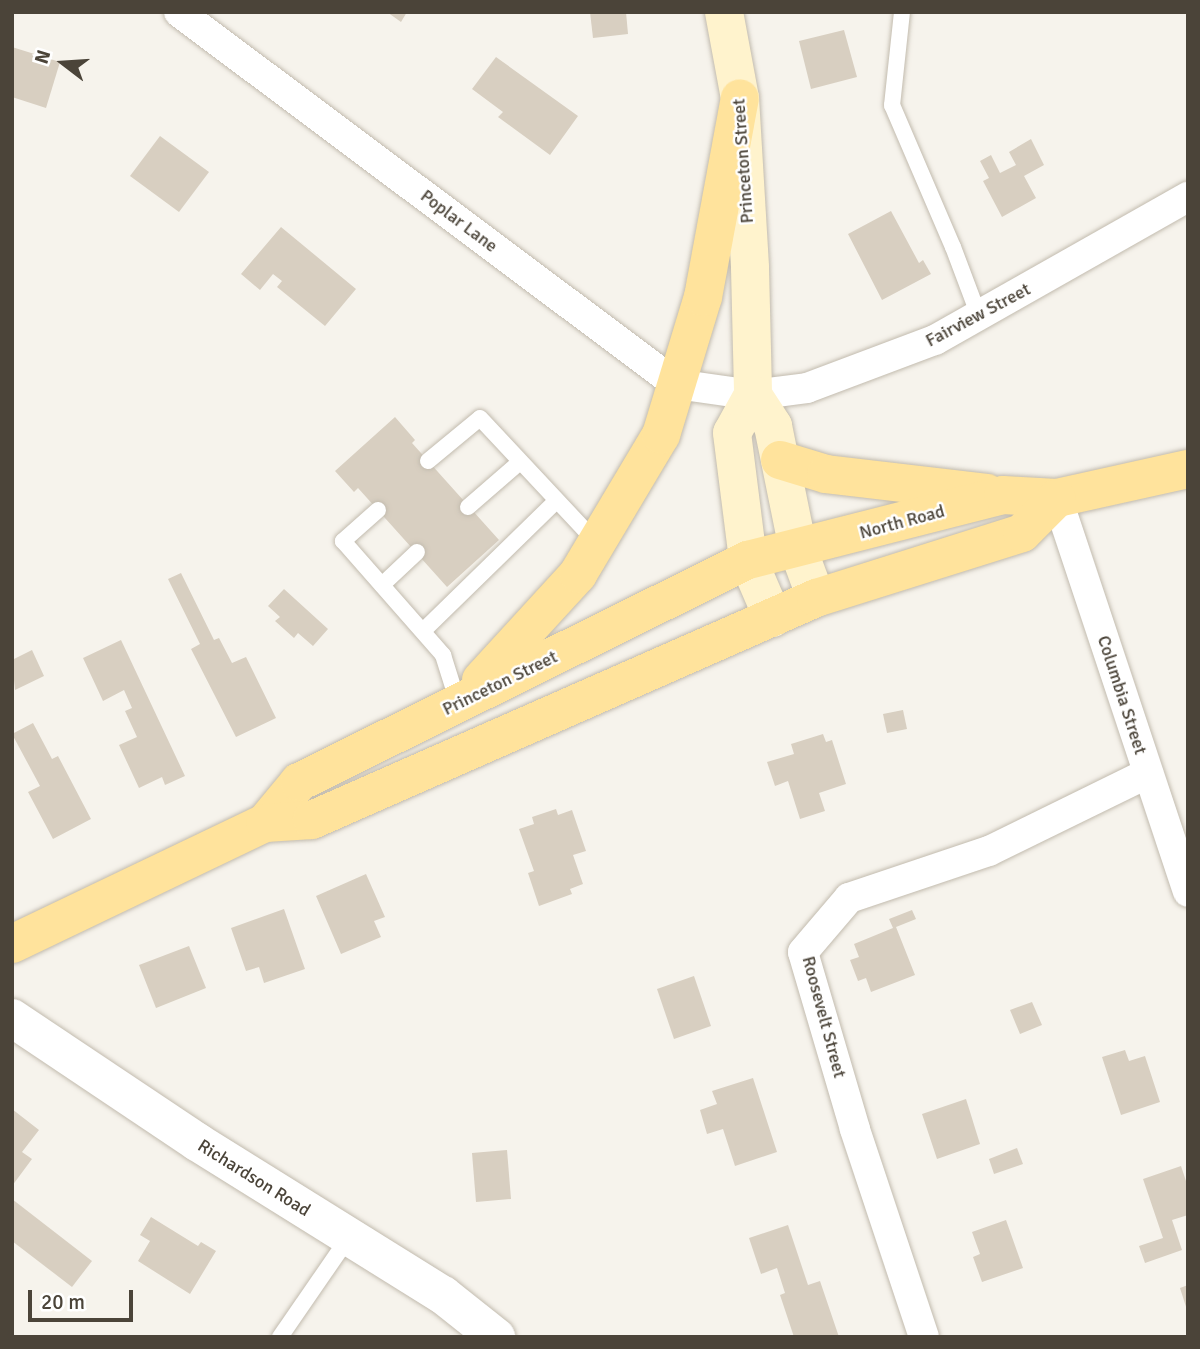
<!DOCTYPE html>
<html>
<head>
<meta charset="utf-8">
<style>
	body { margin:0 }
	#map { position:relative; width:1200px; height:1349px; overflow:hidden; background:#f6f3ec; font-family:Signika,sans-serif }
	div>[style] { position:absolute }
	.building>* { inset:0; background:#d8cfc1 }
	.roads { filter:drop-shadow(0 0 2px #c2bbae) drop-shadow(0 0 2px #c2bbae) }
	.service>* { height:16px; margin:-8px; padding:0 8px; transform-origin:8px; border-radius:8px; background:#fff }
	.minor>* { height:30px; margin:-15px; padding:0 15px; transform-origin:15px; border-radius:15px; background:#fff }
	.tertiary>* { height:38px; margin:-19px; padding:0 19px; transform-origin:19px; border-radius:19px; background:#fff }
	.secondary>* { height:38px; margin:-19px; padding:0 19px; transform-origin:19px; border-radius:19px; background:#fff3cd }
	.primary>* { height:38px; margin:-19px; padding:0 19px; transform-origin:19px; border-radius:19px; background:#ffe39c }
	span { translate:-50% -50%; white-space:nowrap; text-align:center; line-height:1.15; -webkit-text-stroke:5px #fff; paint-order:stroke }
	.street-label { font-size:18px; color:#4b4439 }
	.frame { position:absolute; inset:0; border:14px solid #4b4439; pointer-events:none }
	.north { position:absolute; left:28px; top:28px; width:70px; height:70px; -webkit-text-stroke:5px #fff; paint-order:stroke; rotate:287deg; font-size:19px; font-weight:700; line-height:28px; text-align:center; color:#4b4439 }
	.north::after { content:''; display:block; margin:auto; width:24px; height:32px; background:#4b4439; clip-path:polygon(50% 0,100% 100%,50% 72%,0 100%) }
	.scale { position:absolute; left:28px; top:1290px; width:105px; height:32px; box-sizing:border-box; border:4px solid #4b4439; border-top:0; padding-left:9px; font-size:21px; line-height:24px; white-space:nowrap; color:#4b4439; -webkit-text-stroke:5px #fff; paint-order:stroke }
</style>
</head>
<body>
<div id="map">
	<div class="building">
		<div style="clip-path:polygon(387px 12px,407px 12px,401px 22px)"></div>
		<div style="clip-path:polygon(590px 12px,626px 12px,628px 34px,593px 38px)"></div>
		<div style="clip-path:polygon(844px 30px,857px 77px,811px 89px,799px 41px)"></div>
		<div style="clip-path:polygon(12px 47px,60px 62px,46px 108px,12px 97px)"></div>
		<div style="clip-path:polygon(496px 57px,578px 116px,550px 155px,498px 117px,503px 112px,472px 89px)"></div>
		<div style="clip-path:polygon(160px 136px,209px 172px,179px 212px,130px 176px)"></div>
		<div style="clip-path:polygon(1031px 139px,1044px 165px,1024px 176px,1036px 198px,1002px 217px,983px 181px,989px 178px,980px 161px,991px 155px,1000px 173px,1016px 165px,1009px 152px)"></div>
		<div style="clip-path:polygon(891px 211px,919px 263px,923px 260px,931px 274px,882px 300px,848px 234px)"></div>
		<div style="clip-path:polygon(281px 227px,356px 289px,325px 326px,277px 287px,282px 281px,273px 274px,260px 290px,241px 274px)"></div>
		<div style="clip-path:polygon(395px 417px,415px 440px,412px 443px,499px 540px,447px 587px,358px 488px,354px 492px,335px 471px)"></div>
		<div style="clip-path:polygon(181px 573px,214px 640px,219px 638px,232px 663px,246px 657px,276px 718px,236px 737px,191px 649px,200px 644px,168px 579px)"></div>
		<div style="clip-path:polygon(284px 589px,328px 629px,313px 646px,298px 633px,294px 638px,275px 621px,280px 617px,268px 606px)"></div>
		<div style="clip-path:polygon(121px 640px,185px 776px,165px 785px,162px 777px,139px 788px,119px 745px,137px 737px,125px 711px,132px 708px,124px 690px,103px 701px,83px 658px)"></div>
		<div style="clip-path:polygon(32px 650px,44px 676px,15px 690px,12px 660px)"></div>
		<div style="clip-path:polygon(903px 710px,907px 729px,887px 733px,883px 714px)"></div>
		<div style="clip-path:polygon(33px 723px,52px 759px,58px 756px,91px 819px,53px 839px,28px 792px,40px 786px,12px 734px)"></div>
		<div style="clip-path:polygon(823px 734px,826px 742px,832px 740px,846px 784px,819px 793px,825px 811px,800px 819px,788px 781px,775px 786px,767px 762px,794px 754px,791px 744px)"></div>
		<div style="clip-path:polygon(556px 809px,558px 815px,572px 810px,586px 851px,573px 855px,583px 884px,570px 889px,572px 894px,539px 906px,528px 873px,534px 871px,519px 829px,534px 824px,532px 817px)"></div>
		<div style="clip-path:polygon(366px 874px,385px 917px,374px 921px,381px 937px,341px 954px,316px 896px)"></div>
		<div style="clip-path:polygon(284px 909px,305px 969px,264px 983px,259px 967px,246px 971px,231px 928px)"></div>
		<div style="clip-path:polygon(912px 910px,916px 919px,896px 927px,915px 975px,871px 992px,866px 978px,858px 981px,850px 960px,859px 957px,854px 944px,893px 928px,889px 919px)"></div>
		<div style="clip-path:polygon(189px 946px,206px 988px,156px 1008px,139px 965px)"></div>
		<div style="clip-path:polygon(694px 976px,711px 1026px,674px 1039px,657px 989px)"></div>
		<div style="clip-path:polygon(1032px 1002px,1042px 1025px,1020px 1034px,1010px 1010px)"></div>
		<div style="clip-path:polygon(1125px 1050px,1129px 1061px,1145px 1056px,1160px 1102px,1121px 1115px,1102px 1057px)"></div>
		<div style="clip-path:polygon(753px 1078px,777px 1152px,735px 1166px,723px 1129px,707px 1134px,700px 1110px,717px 1104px,712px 1091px)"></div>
		<div style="clip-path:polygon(966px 1099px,980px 1144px,937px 1159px,922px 1114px)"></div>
		<div style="clip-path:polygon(12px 1109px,39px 1130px,22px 1152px,32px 1159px,12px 1186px)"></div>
		<div style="clip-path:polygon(1017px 1148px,1023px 1164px,994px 1174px,989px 1159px)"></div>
		<div style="clip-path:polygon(507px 1150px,511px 1199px,476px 1202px,472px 1153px)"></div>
		<div style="clip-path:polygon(1181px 1166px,1188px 1187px,1188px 1215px,1172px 1220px,1182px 1250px,1145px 1263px,1139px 1246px,1163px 1238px,1143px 1179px)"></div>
		<div style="clip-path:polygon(12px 1199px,92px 1261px,72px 1287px,12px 1241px)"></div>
		<div style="clip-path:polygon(151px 1217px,198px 1246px,201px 1242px,216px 1251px,190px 1294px,138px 1261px,150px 1241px,140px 1235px)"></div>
		<div style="clip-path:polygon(1006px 1220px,1023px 1268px,982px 1282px,973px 1257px,980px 1254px,972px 1232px)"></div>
		<div style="clip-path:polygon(788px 1225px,808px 1285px,820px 1281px,839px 1337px,794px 1337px,780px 1295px,785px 1293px,777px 1268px,761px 1274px,749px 1238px)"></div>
		<div style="clip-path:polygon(1188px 1285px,1188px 1310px,1187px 1310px,1180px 1288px)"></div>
	</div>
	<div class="roads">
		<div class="service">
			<div style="left:902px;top:12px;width:94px;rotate:96.1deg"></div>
			<div style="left:892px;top:105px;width:155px;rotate:66.8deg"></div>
			<div style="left:953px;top:247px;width:74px;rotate:69.4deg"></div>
			<div style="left:428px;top:461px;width:67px;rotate:-39.6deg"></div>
			<div style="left:480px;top:418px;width:171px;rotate:46.9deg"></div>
			<div style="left:468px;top:507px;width:69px;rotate:-40.9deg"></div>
			<div style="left:378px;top:510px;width:47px;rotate:138.5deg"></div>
			<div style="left:343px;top:541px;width:152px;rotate:48.7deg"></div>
			<div style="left:443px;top:655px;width:50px;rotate:72.6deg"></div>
			<div style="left:382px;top:585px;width:48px;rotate:-43.3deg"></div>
			<div style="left:424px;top:630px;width:185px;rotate:-44.3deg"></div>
			<div style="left:280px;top:1337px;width:121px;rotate:-55.4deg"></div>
		</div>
		<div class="minor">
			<div style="left:179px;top:12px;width:621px;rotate:36.81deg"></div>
			<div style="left:676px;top:384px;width:78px;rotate:8.1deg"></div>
			<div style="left:753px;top:395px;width:54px;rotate:-7.4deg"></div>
			<div style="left:807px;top:388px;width:137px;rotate:-20.6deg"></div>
			<div style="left:935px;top:340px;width:291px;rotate:-29.5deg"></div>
			<div style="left:1057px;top:498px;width:415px;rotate:71.6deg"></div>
			<div style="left:924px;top:1337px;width:219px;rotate:-108.4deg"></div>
			<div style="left:855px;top:1129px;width:184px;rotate:-106.4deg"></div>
			<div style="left:803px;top:952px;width:71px;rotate:-49.6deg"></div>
			<div style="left:849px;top:898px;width:148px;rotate:-18.6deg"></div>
			<div style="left:989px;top:851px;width:177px;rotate:-26.1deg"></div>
		</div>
		<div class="tertiary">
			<div style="left:12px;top:1018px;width:223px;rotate:33.8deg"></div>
			<div style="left:197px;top:1142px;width:290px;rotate:31.9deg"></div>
			<div style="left:443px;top:1295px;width:68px;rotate:38.4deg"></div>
		</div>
		<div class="secondary">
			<div style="left:724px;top:12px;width:87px;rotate:79.5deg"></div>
			<div style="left:740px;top:98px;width:170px;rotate:86.6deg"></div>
			<div style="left:750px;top:268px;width:127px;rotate:88.6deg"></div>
			<div style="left:753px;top:395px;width:43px;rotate:118.9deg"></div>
			<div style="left:732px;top:433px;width:128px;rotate:82.8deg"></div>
			<div style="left:748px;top:560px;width:63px;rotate:66.7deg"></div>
			<div style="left:753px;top:395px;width:37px;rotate:57deg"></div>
			<div style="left:773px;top:426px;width:126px;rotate:78.5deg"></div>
			<div style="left:798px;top:549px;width:52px;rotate:69.8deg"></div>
		</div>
		<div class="primary">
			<div style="left:780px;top:460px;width:48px;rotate:16.9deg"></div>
			<div style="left:826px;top:474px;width:162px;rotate:6.7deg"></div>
			<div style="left:481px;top:680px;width:144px;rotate:-47.5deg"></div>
			<div style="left:578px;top:574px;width:162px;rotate:-59.2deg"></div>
			<div style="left:661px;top:435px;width:144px;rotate:-73.1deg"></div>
			<div style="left:703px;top:297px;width:202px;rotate:-79.5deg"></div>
			<div style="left:265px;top:823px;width:53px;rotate:-50.3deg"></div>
			<div style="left:299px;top:782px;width:501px;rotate:-26.31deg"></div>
			<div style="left:748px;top:560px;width:263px;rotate:-14.3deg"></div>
			<div style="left:1003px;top:495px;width:54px;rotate:3.2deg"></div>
			<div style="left:1057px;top:498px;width:134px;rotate:-12.5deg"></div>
			<div style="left:12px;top:944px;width:280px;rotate:-25.6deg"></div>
			<div style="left:265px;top:823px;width:47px;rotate:-3.7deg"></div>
			<div style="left:312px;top:820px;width:551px;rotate:-23.77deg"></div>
			<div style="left:816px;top:598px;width:216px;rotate:-17.5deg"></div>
			<div style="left:1022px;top:533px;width:49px;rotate:-45deg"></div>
		</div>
	</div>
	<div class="street-label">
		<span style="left:743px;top:161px;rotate:-94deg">Princeton Street</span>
		<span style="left:459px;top:221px;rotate:37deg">Poplar Lane</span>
		<span style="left:978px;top:315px;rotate:-28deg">Fairview Street</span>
		<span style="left:902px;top:522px;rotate:-15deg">North Road</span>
		<span style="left:500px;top:683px;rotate:-26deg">Princeton Street</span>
		<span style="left:1122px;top:695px;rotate:72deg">Columbia Street</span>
		<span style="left:824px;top:1017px;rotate:75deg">Roosevelt Street</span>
		<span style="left:254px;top:1178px;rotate:32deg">Richardson Road</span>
	</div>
	<div class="frame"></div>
	<div class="north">N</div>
	<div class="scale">20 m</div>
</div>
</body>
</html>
